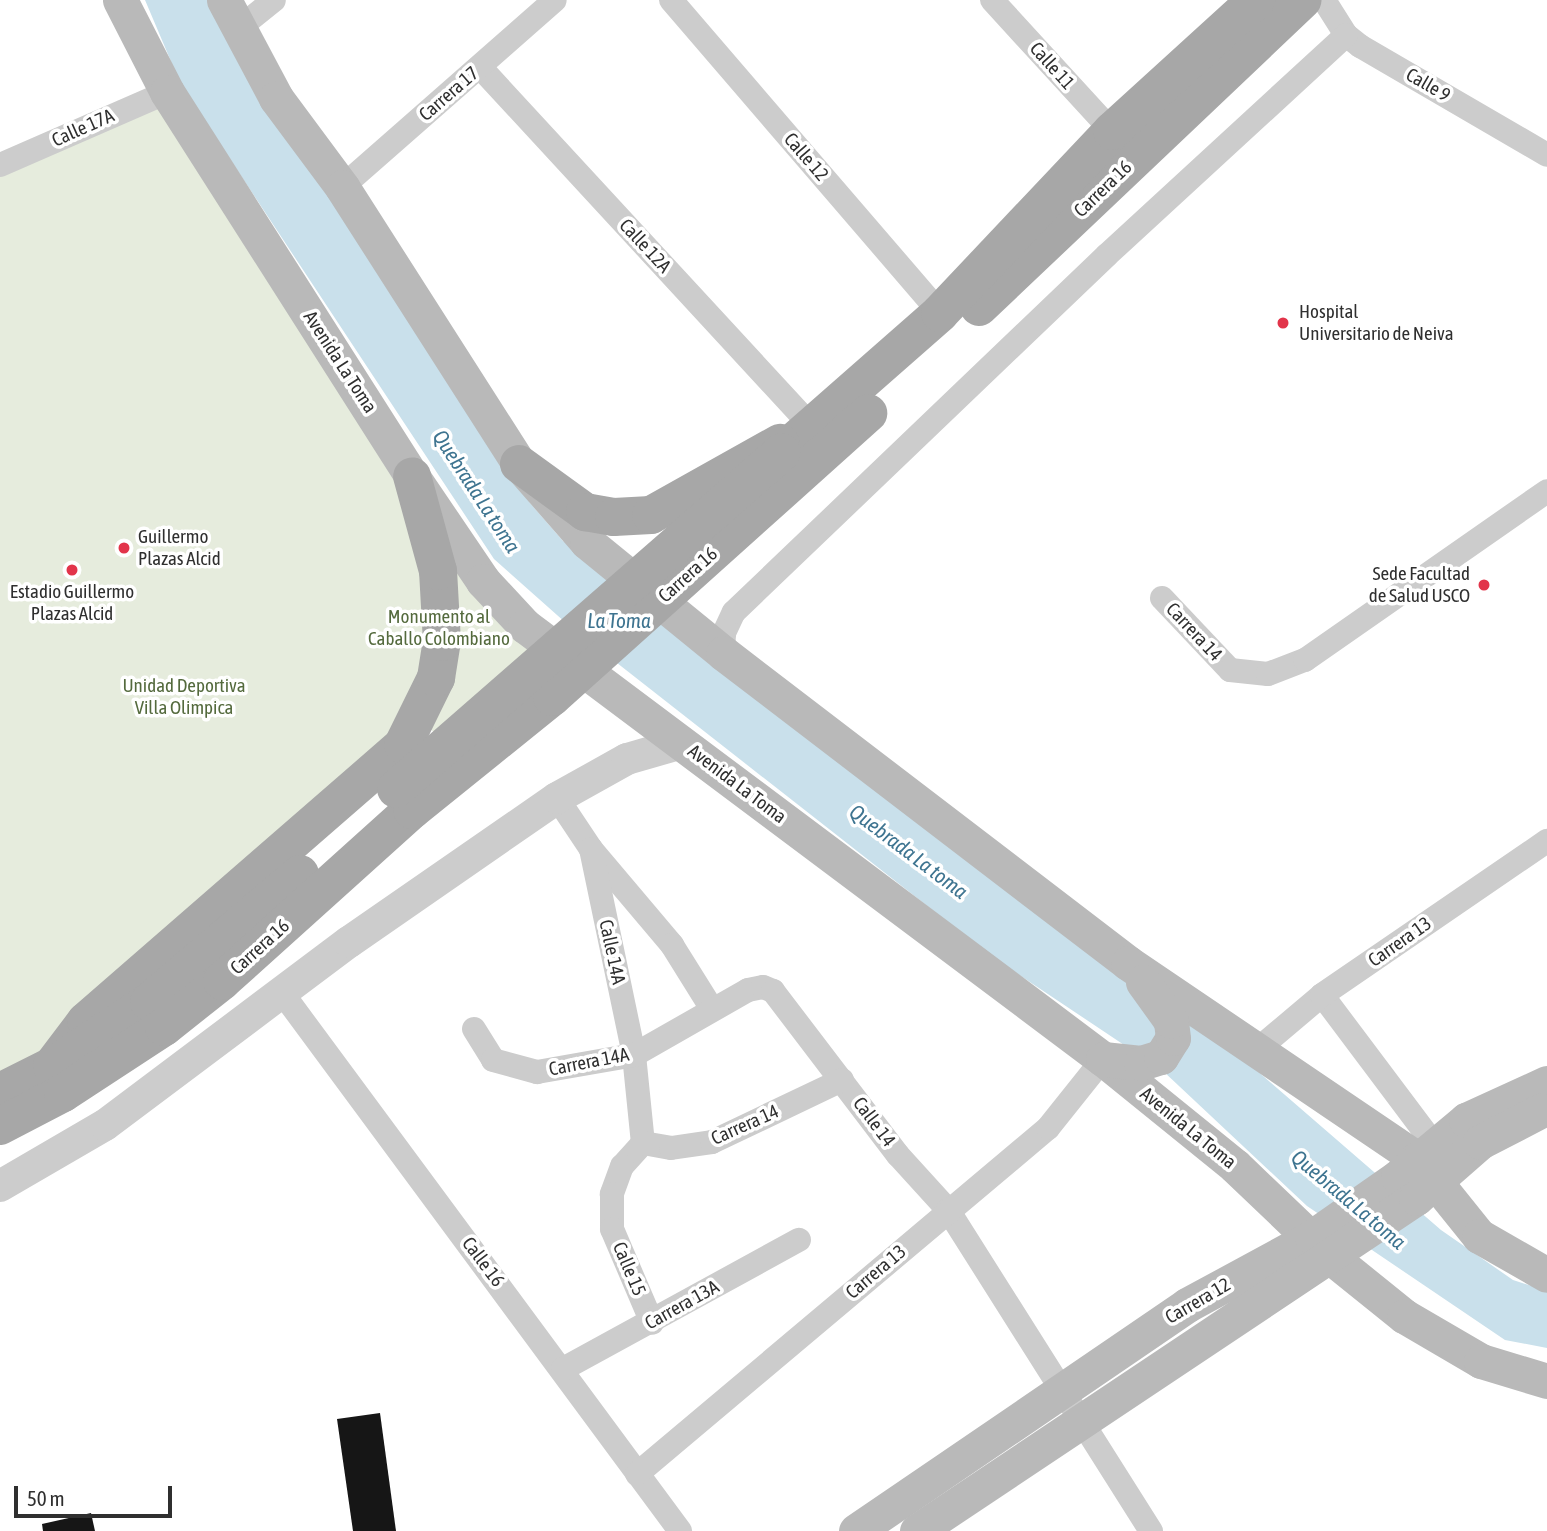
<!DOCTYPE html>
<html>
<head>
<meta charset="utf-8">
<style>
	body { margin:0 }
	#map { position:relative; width:1547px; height:1531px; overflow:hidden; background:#fff; font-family:"Asap Condensed",sans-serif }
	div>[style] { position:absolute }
	.green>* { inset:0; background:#e6ecdd }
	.water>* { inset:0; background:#c9e0eb }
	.building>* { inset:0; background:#161616 }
	.minor>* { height:24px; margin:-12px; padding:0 12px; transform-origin:12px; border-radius:12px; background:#ccc }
	.tertiary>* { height:32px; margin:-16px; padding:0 16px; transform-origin:16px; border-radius:16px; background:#ccc }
	.secondary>* { height:35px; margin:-17.5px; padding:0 17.5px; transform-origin:17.5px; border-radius:17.5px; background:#b9b9b9 }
	.primary>* { height:38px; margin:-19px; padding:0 19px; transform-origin:19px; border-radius:19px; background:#a7a7a7 }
	.primary-bridge>* { height:38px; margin:-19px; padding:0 19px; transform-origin:19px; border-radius:19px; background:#a7a7a7 }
	.dots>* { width:19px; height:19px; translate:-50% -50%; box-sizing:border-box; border:4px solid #fff; border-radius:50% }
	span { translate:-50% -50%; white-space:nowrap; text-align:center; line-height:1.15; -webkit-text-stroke:7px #fff; paint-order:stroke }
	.street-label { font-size:19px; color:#2f2f2f }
	.poi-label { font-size:19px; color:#2f2f2f }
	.left { translate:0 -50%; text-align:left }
	.right { translate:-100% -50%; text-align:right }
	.park-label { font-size:19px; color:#546a3d }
	.water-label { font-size:21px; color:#3e7490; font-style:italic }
	.scale { position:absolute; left:14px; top:1486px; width:158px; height:32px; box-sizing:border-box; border:4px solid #2f2f2f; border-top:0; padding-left:9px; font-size:21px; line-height:24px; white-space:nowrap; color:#2f2f2f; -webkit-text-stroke:5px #fff; paint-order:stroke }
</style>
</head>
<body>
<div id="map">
	<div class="green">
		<div style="clip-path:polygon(163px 96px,544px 642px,434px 733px,421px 716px,0 1092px,0 165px)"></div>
	</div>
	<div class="water">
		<div style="clip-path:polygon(145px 0,217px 0,530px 503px,563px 541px,607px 567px,1232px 1049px,1441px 1230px,1513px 1280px,1547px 1291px,1547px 1348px,1505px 1340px,1307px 1206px,1163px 1071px,991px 956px,566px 623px,494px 559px,181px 85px)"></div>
	</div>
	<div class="building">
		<div style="clip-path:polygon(380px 1413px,396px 1531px,353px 1531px,337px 1419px)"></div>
		<div style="clip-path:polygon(91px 1513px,95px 1531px,43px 1531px,42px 1524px)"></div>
	</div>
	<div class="minor">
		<div style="left:671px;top:0;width:413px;rotate:49.3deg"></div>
		<div style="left:992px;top:0;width:178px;rotate:47.5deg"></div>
		<div style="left:1324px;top:0;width:41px;rotate:57.8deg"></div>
		<div style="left:1346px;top:35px;width:18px;rotate:38deg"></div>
		<div style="left:1360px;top:46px;width:216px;rotate:30.2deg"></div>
		<div style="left:238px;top:29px;width:46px;rotate:-38.9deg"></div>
		<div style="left:480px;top:67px;width:488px;rotate:47.3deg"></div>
		<div style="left:0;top:165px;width:182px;rotate:-23.6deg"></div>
		<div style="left:342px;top:187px;width:283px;rotate:-41.3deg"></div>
		<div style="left:1162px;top:598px;width:99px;rotate:46.6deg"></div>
		<div style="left:1230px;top:670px;width:38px;rotate:6deg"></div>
		<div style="left:1268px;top:674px;width:40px;rotate:-21deg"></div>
		<div style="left:1305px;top:660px;width:295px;rotate:-34.9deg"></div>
		<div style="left:723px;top:653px;width:20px;rotate:-87deg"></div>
		<div style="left:724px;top:633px;width:23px;rotate:-65deg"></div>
		<div style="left:734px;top:612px;width:516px;rotate:-43.74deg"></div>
		<div style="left:1107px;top:255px;width:325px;rotate:-42.6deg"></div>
		<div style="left:557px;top:798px;width:61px;rotate:56.3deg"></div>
		<div style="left:591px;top:849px;width:126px;rotate:49.8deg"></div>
		<div style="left:672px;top:945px;width:75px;rotate:58deg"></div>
		<div style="left:591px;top:849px;width:210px;rotate:78.2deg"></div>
		<div style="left:634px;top:1055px;width:88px;rotate:84.2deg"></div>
		<div style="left:643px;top:1143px;width:31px;rotate:132deg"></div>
		<div style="left:622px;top:1166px;width:30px;rotate:110deg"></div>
		<div style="left:612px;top:1194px;width:35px;rotate:90deg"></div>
		<div style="left:612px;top:1229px;width:102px;rotate:66.9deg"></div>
		<div style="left:283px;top:994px;width:668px;rotate:53.52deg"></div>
		<div style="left:1322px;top:995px;width:186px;rotate:53.1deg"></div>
		<div style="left:474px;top:1029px;width:36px;rotate:58deg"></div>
		<div style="left:493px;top:1060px;width:46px;rotate:15.3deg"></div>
		<div style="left:537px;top:1072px;width:98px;rotate:-9.9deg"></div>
		<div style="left:634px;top:1055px;width:131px;rotate:-29.7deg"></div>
		<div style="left:748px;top:990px;width:15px;rotate:-11deg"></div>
		<div style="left:763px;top:987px;width:11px;rotate:22deg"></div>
		<div style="left:773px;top:991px;width:206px;rotate:52.7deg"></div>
		<div style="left:898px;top:1155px;width:74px;rotate:47.7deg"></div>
		<div style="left:948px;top:1210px;width:380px;rotate:57.7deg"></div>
		<div style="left:1257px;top:1050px;width:85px;rotate:-40.2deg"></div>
		<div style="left:1322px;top:995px;width:273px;rotate:-34.4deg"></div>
		<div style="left:643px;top:1143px;width:28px;rotate:10deg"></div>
		<div style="left:671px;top:1148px;width:41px;rotate:-8.3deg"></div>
		<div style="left:712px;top:1142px;width:144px;rotate:-25.5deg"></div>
		<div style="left:563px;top:1369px;width:269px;rotate:-28.7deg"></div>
		<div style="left:637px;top:1474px;width:537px;rotate:-40.09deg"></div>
		<div style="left:1048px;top:1128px;width:88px;rotate:-51.4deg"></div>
	</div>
	<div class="tertiary">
		<div style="left:0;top:1186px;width:121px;rotate:-30.2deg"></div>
		<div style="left:105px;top:1125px;width:305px;rotate:-36.9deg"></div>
		<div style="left:349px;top:942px;width:253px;rotate:-34.7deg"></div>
		<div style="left:557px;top:798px;width:80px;rotate:-29.1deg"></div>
		<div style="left:627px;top:759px;width:57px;rotate:-16.2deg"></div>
	</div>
	<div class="secondary">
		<div style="left:120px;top:0;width:103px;rotate:62.9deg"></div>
		<div style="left:167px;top:92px;width:456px;rotate:57.5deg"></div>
		<div style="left:412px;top:476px;width:127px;rotate:55.9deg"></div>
		<div style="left:483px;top:581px;width:62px;rotate:47deg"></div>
		<div style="left:525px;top:626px;width:722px;rotate:36.84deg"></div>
		<div style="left:1103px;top:1059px;width:170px;rotate:39deg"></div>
		<div style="left:1235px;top:1166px;width:127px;rotate:43.7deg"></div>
		<div style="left:1327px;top:1254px;width:99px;rotate:38.8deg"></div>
		<div style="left:1404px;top:1316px;width:89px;rotate:30.3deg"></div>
		<div style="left:1481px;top:1361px;width:69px;rotate:16.9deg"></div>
		<div style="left:224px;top:0;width:111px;rotate:62deg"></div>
		<div style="left:276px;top:98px;width:111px;rotate:53.4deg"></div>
		<div style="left:342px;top:187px;width:329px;rotate:57.4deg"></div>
		<div style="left:519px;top:464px;width:103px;rotate:48.9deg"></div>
		<div style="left:587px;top:542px;width:176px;rotate:39.2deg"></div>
		<div style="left:723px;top:653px;width:510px;rotate:37.43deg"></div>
		<div style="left:1128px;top:963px;width:349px;rotate:34.1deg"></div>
		<div style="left:1417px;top:1159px;width:99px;rotate:51.2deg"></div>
		<div style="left:1479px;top:1236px;width:78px;rotate:29.8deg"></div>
		<div style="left:1103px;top:1059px;width:38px;rotate:6deg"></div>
		<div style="left:1141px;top:1063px;width:21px;rotate:-17deg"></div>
		<div style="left:1161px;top:1057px;width:22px;rotate:-58deg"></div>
		<div style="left:1173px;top:1038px;width:17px;rotate:-97deg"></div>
		<div style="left:1171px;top:1021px;width:48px;rotate:-125.7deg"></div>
		<div style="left:856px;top:1531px;width:401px;rotate:-34.3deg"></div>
		<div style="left:1187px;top:1305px;width:142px;rotate:-28.5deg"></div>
		<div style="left:1312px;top:1237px;width:105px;rotate:-34.9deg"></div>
		<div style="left:1398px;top:1177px;width:89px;rotate:-40deg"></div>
		<div style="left:1466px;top:1120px;width:89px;rotate:-24.6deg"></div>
		<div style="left:917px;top:1531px;width:600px;rotate:-33.72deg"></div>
		<div style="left:1416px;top:1198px;width:85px;rotate:-41.2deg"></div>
		<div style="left:1480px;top:1142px;width:68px;rotate:-27.3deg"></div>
	</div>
	<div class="primary">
		<div style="left:979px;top:307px;width:446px;rotate:-43.5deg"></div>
		<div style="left:782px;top:452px;width:210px;rotate:-41.3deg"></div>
		<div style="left:940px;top:313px;width:250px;rotate:-46.6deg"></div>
		<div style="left:1112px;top:131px;width:195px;rotate:-42.3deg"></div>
		<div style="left:519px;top:464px;width:82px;rotate:36deg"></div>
		<div style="left:585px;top:512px;width:29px;rotate:10deg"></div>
		<div style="left:614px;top:517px;width:37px;rotate:-3deg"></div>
		<div style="left:651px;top:515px;width:148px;rotate:-29.2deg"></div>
		<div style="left:52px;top:1066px;width:56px;rotate:-52.9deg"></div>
		<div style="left:86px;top:1021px;width:420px;rotate:-41deg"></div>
		<div style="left:403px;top:745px;width:75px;rotate:-63.8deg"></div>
		<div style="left:436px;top:678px;width:36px;rotate:-81deg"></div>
		<div style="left:442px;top:642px;width:71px;rotate:-93.2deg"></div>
		<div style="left:438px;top:571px;width:98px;rotate:-105.3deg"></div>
		<div style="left:0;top:1092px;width:58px;rotate:-26.6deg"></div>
		<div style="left:52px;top:1066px;width:116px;rotate:-33.4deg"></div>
		<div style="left:149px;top:1002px;width:198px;rotate:-40.3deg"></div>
		<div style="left:0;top:1126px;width:71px;rotate:-27.6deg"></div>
		<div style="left:63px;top:1093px;width:121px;rotate:-33.2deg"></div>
		<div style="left:164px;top:1027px;width:74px;rotate:-38.4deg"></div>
		<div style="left:222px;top:981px;width:256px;rotate:-42deg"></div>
		<div style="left:412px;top:810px;width:180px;rotate:-38.9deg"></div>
	</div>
	<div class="primary-bridge">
		<div style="left:552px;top:697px;width:425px;rotate:-41.9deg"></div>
		<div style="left:396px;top:789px;width:512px;rotate:-41.12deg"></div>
	</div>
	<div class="dots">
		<div style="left:1283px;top:323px;background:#e2344a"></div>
		<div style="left:124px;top:548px;background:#e2344a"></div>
		<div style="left:72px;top:570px;background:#e2344a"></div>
		<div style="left:1484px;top:585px;background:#e2344a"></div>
	</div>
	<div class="street-label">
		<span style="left:1052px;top:66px;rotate:48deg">Calle 11</span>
		<span style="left:1428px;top:85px;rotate:30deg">Calle 9</span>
		<span style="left:449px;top:94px;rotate:-41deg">Carrera 17</span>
		<span style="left:83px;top:128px;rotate:-24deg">Calle 17A</span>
		<span style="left:806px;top:157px;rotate:49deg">Calle 12</span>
		<span style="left:1103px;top:189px;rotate:-44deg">Carrera 16</span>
		<span style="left:645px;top:246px;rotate:47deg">Calle 12A</span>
		<span style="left:340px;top:362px;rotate:57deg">Avenida La Toma</span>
		<span style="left:688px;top:575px;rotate:-42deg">Carrera 16</span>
		<span style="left:1194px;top:632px;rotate:47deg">Carrera 14</span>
		<span style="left:737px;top:784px;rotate:37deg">Avenida La Toma</span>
		<span style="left:1400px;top:942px;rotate:-35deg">Carrera 13</span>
		<span style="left:260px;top:947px;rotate:-42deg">Carrera 16</span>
		<span style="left:612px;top:952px;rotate:78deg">Calle 14A</span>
		<span style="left:589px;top:1062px;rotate:-11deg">Carrera 14A</span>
		<span style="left:874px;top:1122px;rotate:53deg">Calle 14</span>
		<span style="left:745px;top:1125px;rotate:-24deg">Carrera 14</span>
		<span style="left:1188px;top:1128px;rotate:39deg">Avenida La Toma</span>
		<span style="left:483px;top:1262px;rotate:53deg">Calle 16</span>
		<span style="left:629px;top:1269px;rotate:67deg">Calle 15</span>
		<span style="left:876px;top:1272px;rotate:-40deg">Carrera 13</span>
		<span style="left:1198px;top:1301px;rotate:-30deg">Carrera 12</span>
		<span style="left:682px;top:1305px;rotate:-29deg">Carrera 13A</span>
	</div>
	<div class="poi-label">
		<span class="left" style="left:1299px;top:323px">Hospital<br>Universitario de Neiva</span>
		<span class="left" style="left:138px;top:548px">Guillermo<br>Plazas Alcid</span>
		<span class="right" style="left:1470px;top:585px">Sede Facultad<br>de Salud USCO</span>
		<span style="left:72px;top:603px">Estadio Guillermo<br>Plazas Alcid</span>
	</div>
	<div class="park-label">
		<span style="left:439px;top:628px">Monumento al<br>Caballo Colombiano</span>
		<span style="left:184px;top:697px">Unidad Deportiva<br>Villa Olimpica</span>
	</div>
	<div class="water-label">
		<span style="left:477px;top:491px;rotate:57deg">Quebrada La toma</span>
		<span style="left:619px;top:620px">La Toma</span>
		<span style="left:909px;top:851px;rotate:37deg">Quebrada La toma</span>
		<span style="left:1349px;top:1199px;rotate:40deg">Quebrada La toma</span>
	</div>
	<div class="scale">50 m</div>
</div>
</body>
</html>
